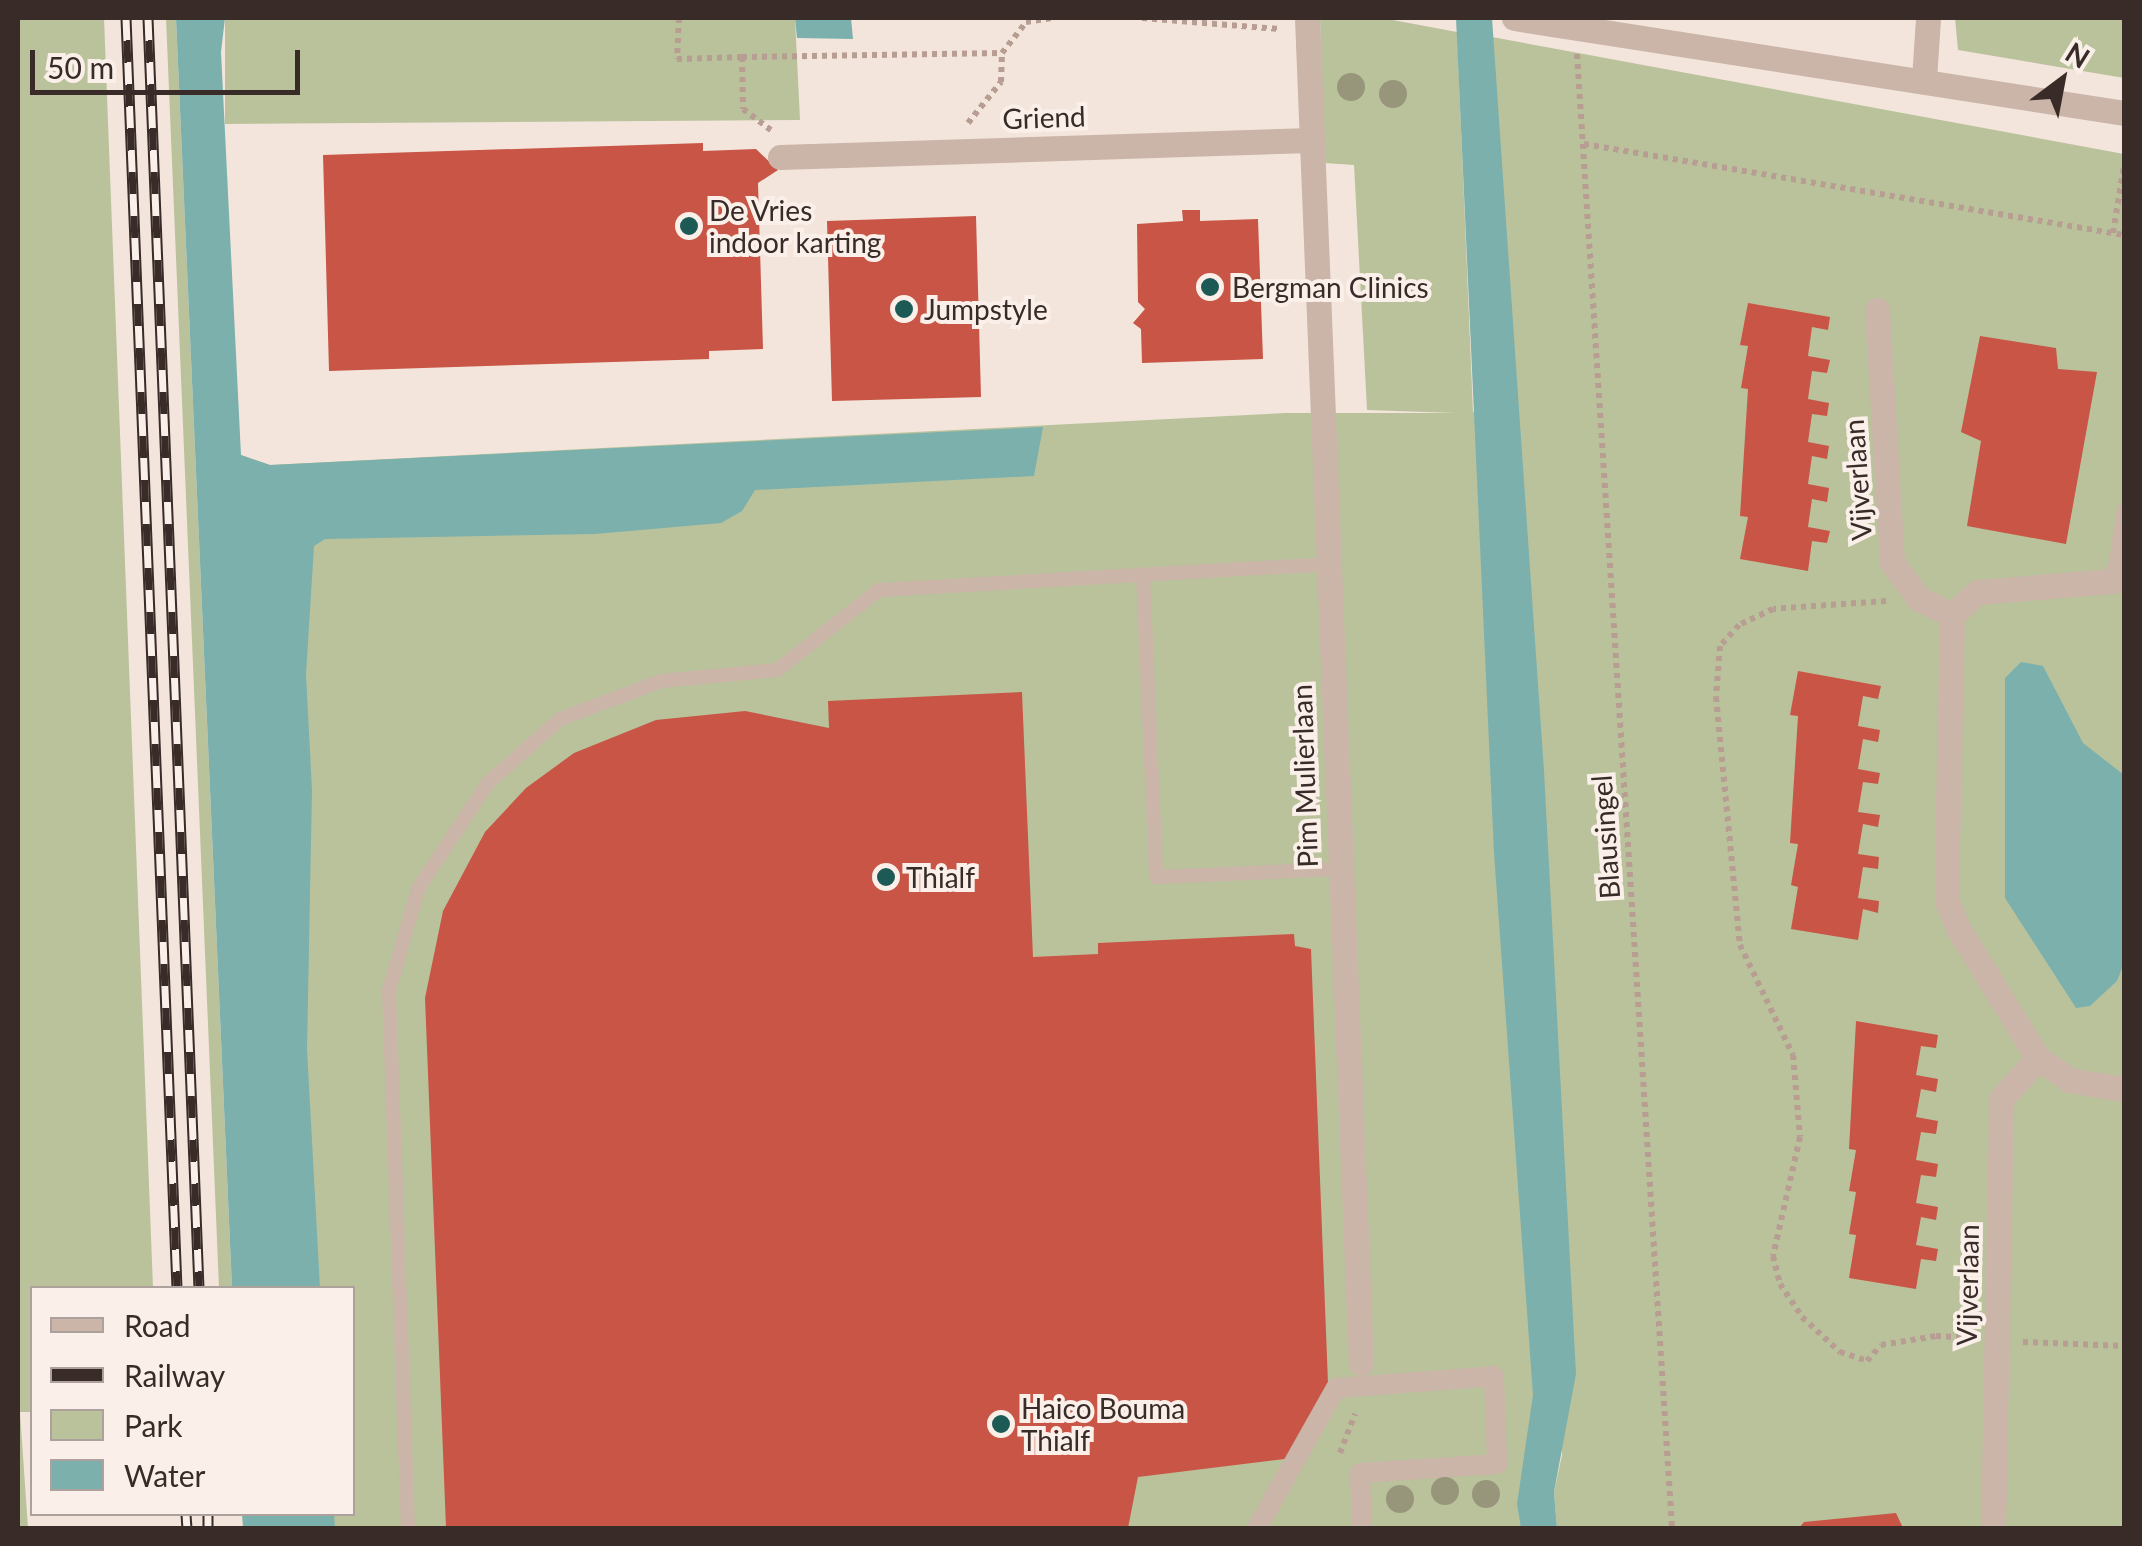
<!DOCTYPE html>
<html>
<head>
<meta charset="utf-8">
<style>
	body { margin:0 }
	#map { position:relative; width:2142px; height:1546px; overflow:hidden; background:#f3e5dc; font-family:Lato,sans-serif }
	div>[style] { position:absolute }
	.green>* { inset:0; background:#bac29c }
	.water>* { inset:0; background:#7bb0ac }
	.building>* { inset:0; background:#c85545 }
	.path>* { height:6px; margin-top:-3px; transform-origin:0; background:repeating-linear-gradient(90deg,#b79d92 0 5px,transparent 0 10px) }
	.service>* { height:14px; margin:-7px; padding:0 7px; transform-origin:7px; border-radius:7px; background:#cbb4a8 }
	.pedestrian>* { height:20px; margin:-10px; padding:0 10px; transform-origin:10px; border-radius:10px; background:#cbb4a8 }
	.minor>* { height:25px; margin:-12.5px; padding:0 12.5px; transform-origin:12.5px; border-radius:12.5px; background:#cbb4a8 }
	.rail>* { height:11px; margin-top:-5.5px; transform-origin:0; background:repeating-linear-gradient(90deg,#faf0e9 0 22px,#382b28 0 44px); box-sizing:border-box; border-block:2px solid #382b28 }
	.trees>* { width:28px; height:28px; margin:-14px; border-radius:50%; background:#97967b }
	.dots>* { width:28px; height:28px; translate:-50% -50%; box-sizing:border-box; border:5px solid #faf0e9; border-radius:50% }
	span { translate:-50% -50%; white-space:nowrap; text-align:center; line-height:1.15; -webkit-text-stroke:8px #faf0e9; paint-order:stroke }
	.street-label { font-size:28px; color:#382b28 }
	.poi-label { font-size:28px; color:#382b28 }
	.left { translate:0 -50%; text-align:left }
	.frame { position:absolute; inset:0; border:20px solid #382b28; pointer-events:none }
	.legend { position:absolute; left:30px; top:1286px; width:325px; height:230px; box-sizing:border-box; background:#faf0e9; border:2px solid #aca19c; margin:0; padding:12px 18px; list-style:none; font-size:30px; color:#382b28 }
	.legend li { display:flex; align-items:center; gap:20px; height:50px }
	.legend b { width:50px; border:2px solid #aca19c }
	.north { position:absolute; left:2012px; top:30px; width:100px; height:100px; -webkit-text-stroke:8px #faf0e9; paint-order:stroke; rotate:32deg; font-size:28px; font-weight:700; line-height:40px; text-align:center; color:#382b28 }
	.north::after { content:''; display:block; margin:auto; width:35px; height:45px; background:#382b28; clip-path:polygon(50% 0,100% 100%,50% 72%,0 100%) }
	.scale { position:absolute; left:30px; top:50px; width:270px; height:45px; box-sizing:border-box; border:5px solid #382b28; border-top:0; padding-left:12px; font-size:30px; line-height:35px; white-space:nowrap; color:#382b28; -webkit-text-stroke:8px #faf0e9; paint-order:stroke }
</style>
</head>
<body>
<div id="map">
	<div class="green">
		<div style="clip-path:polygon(18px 18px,104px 18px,153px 1288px,32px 1288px,32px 1412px,20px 1412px,28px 1528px,18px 1528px)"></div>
		<div style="clip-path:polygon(166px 18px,176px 18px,232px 1288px,219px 1288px)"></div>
		<div style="clip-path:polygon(225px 18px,795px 18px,800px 120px,225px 124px)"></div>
		<div style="clip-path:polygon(1320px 18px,1382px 18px,1457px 32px,1473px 412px,1483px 413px,1544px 1528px,301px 1528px,300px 1514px,352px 1514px,352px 1288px,288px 1288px,241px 455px,270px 465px,1286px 413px,1455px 413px,1367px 410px,1354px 165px,1324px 163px)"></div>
		<div style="clip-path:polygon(1955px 18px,2124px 18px,2124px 78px,1958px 50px)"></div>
		<div style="clip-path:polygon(1492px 37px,2124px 154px,2124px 1528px,1557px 1528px,1554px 1492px,1562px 1455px)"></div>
	</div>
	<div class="water">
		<div style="clip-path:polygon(176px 18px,225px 18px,221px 52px,241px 455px,270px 465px,1043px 427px,1034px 476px,755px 490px,742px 511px,721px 523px,595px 534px,325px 539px,314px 546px,306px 674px,312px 790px,307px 1049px,320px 1288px,232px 1288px)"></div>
		<div style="clip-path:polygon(795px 18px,851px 18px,853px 39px,797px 38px)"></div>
		<div style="clip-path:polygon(1456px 18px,1492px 18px,1544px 771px,1576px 1374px,1554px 1492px,1557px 1528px,1521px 1528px,1517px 1504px,1533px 1395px,1494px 853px)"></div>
		<div style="clip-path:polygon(2021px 662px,2043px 666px,2083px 743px,2124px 775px,2124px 963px,2117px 981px,2090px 1006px,2076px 1008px,2005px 898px,2005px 678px)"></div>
		<div style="clip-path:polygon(242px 1514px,334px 1514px,335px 1528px,243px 1528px)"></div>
	</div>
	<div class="building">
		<div style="clip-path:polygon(703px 143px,703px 151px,756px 149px,778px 170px,758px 183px,763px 349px,709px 351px,709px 359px,329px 371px,323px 155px)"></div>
		<div style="clip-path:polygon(1182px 210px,1200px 210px,1200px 221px,1258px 219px,1263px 359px,1142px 363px,1141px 329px,1133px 323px,1145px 309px,1138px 302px,1137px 224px,1183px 221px)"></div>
		<div style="clip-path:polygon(976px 216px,981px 397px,832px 401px,827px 221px)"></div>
		<div style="clip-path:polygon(1748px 303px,1830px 317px,1828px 330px,1812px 327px,1808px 356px,1830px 360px,1827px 373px,1812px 371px,1808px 399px,1829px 403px,1827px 416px,1812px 414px,1808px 442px,1829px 446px,1827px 459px,1812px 456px,1808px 484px,1829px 488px,1827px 502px,1812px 499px,1808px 527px,1830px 531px,1827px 543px,1812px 541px,1808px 571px,1740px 559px,1748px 517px,1740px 516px,1748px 389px,1741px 388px,1748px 346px,1740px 345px)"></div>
		<div style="clip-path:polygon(1980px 336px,2056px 348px,2058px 369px,2097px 372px,2066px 544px,1967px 526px,1981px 441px,1961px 432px)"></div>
		<div style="clip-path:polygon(1798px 671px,1881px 686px,1878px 699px,1863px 696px,1858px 726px,1880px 730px,1878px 742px,1863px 739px,1858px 769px,1880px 773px,1878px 784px,1863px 782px,1858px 812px,1880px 815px,1878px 827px,1863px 824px,1858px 854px,1879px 857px,1878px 869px,1863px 867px,1858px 898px,1879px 901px,1878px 913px,1863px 909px,1858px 940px,1791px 929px,1798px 887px,1791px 885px,1798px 844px,1790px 843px,1798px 716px,1790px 715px)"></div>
		<div style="clip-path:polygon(1022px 692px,1033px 957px,1098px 954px,1098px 943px,1294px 934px,1295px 946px,1311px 949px,1328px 1383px,1293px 1458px,1138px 1477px,1128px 1528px,446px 1528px,425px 998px,443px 911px,485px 832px,526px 788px,574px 753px,656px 720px,745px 711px,829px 728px,828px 701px)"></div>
		<div style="clip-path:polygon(1856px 1021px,1938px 1035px,1936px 1048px,1921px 1046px,1916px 1075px,1938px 1079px,1936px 1092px,1921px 1089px,1916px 1117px,1938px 1121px,1936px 1134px,1921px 1132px,1916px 1160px,1938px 1164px,1936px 1177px,1921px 1175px,1916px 1203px,1938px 1207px,1936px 1220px,1921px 1217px,1916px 1245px,1938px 1249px,1936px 1261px,1921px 1259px,1916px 1289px,1849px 1278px,1856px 1235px,1849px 1234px,1856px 1192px,1849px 1191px,1856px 1150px,1849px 1149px)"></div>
		<div style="clip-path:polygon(1896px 1513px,1903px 1528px,1799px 1528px,1804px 1522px)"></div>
	</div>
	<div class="path">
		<div style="left:679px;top:18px;width:41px;rotate:92.8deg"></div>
		<div style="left:677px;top:59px;width:65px;rotate:-1.8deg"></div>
		<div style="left:742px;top:57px;width:52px;rotate:88.9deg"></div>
		<div style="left:743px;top:109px;width:35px;rotate:37deg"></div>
		<div style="left:1142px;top:18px;width:138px;rotate:4.6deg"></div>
		<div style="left:1577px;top:54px;width:1477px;rotate:86.31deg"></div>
		<div style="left:742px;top:57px;width:260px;rotate:-0.9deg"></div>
		<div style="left:968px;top:123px;width:53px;rotate:-51.2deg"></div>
		<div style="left:1001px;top:82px;width:29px;rotate:-88deg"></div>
		<div style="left:1002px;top:53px;width:39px;rotate:-52deg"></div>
		<div style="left:1026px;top:22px;width:26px;rotate:-9deg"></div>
		<div style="left:1584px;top:144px;width:548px;rotate:9.57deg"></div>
		<div style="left:2113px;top:233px;width:68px;rotate:-80.7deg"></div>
		<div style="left:1886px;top:601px;width:113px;rotate:176deg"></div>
		<div style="left:1773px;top:609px;width:38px;rotate:155deg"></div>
		<div style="left:1739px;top:625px;width:28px;rotate:132deg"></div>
		<div style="left:1720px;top:646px;width:51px;rotate:94.5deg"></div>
		<div style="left:1716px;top:697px;width:249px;rotate:84.5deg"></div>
		<div style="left:1740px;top:945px;width:122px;rotate:64.3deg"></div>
		<div style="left:1793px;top:1055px;width:82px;rotate:85.1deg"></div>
		<div style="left:1800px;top:1137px;width:122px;rotate:102.8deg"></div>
		<div style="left:1773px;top:1256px;width:29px;rotate:76deg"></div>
		<div style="left:1780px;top:1284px;width:40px;rotate:56deg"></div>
		<div style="left:1802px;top:1317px;width:52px;rotate:42.6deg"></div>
		<div style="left:1840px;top:1352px;width:28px;rotate:18deg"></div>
		<div style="left:1867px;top:1361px;width:21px;rotate:-49deg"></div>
		<div style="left:1881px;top:1345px;width:56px;rotate:-9.3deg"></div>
		<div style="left:1936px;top:1336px;width:35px;rotate:3deg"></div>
		<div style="left:2023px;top:1342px;width:101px;rotate:2.3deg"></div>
		<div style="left:1340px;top:1453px;width:42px;rotate:-69deg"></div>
	</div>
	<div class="service">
		<div style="left:1143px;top:575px;width:302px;rotate:87.5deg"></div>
		<div style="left:1156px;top:877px;width:181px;rotate:-2.5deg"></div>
		<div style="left:2113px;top:580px;width:71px;rotate:-81.1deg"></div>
		<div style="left:408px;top:1528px;width:537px;rotate:-92.03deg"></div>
		<div style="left:389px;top:991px;width:106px;rotate:-74.1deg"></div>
		<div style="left:418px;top:889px;width:127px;rotate:-56.6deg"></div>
		<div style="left:488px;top:783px;width:96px;rotate:-41.6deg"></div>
		<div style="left:560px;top:719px;width:108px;rotate:-20.6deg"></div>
		<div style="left:661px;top:681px;width:117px;rotate:-5.4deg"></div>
		<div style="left:777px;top:670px;width:130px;rotate:-38.1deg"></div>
		<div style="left:879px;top:590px;width:448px;rotate:-3.3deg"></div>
	</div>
	<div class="pedestrian">
		<div style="left:1257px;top:1528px;width:161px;rotate:-60.6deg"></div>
		<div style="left:1336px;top:1388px;width:158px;rotate:-4.3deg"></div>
		<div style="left:1494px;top:1376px;width:88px;rotate:88deg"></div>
		<div style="left:1497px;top:1464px;width:137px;rotate:176.2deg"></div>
		<div style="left:1360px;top:1473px;width:55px;rotate:87.9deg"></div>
	</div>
	<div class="minor">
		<div style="left:1307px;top:18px;width:1346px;rotate:87.7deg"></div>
		<div style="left:1514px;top:18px;width:617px;rotate:8.85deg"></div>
		<div style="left:1924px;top:79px;width:61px;rotate:-86.2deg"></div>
		<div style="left:780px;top:157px;width:531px;rotate:-1.83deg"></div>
		<div style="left:1877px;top:310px;width:252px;rotate:86.6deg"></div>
		<div style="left:1892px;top:562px;width:44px;rotate:54.2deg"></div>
		<div style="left:1918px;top:598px;width:38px;rotate:27deg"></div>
		<div style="left:2124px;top:580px;width:147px;rotate:175.3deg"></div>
		<div style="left:1977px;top:592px;width:34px;rotate:137deg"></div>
		<div style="left:1952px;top:615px;width:244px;rotate:91.2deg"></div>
		<div style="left:1947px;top:859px;width:42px;rotate:90deg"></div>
		<div style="left:1947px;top:901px;width:29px;rotate:68deg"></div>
		<div style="left:1958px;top:928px;width:153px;rotate:58.4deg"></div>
		<div style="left:2038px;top:1058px;width:38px;rotate:35deg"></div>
		<div style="left:2069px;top:1080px;width:56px;rotate:9.3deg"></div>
		<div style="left:1993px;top:1528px;width:429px;rotate:-88.9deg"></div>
		<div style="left:2001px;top:1099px;width:55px;rotate:-47.9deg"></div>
	</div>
	<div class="rail">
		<div style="left:126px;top:18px;width:1271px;rotate:87.7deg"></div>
		<div style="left:148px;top:18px;width:1271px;rotate:87.7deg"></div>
		<div style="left:186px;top:1514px;width:14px;rotate:86deg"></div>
		<div style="left:208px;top:1514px;width:14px;rotate:90deg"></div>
	</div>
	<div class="trees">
		<div style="left:1351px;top:87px"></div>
		<div style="left:1393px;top:94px"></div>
		<div style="left:1445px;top:1491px"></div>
		<div style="left:1486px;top:1494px"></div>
		<div style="left:1400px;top:1499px"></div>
	</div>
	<div class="dots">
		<div style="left:689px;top:226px;background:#1d5a56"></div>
		<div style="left:1210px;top:287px;background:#1d5a56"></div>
		<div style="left:904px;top:309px;background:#1d5a56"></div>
		<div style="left:886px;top:877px;background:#1d5a56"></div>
		<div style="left:1001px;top:1424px;background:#1d5a56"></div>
	</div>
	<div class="street-label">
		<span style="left:1044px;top:117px;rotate:-2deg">Griend</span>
		<span style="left:1857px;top:480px;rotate:-94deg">Vijverlaan</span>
		<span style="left:1304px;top:776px;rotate:-92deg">Pim Mulierlaan</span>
		<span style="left:1605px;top:837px;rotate:-94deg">Blausingel</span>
		<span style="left:1967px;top:1285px;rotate:-89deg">Vijverlaan</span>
	</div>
	<div class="poi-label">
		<span class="left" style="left:709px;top:226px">De Vries<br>indoor karting</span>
		<span class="left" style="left:1232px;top:287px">Bergman Clinics</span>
		<span class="left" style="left:924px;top:309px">Jumpstyle</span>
		<span class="left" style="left:906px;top:877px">Thialf</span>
		<span class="left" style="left:1021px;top:1424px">Haico Bouma<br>Thialf</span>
	</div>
	<div class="frame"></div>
	<ul class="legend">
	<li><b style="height:12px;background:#cbb4a8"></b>Road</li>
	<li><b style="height:12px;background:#382b28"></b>Railway</li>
	<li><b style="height:28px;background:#bac29c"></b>Park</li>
	<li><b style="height:28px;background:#7bb0ac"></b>Water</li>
	</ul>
	<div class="north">N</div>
	<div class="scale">50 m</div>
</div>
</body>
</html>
